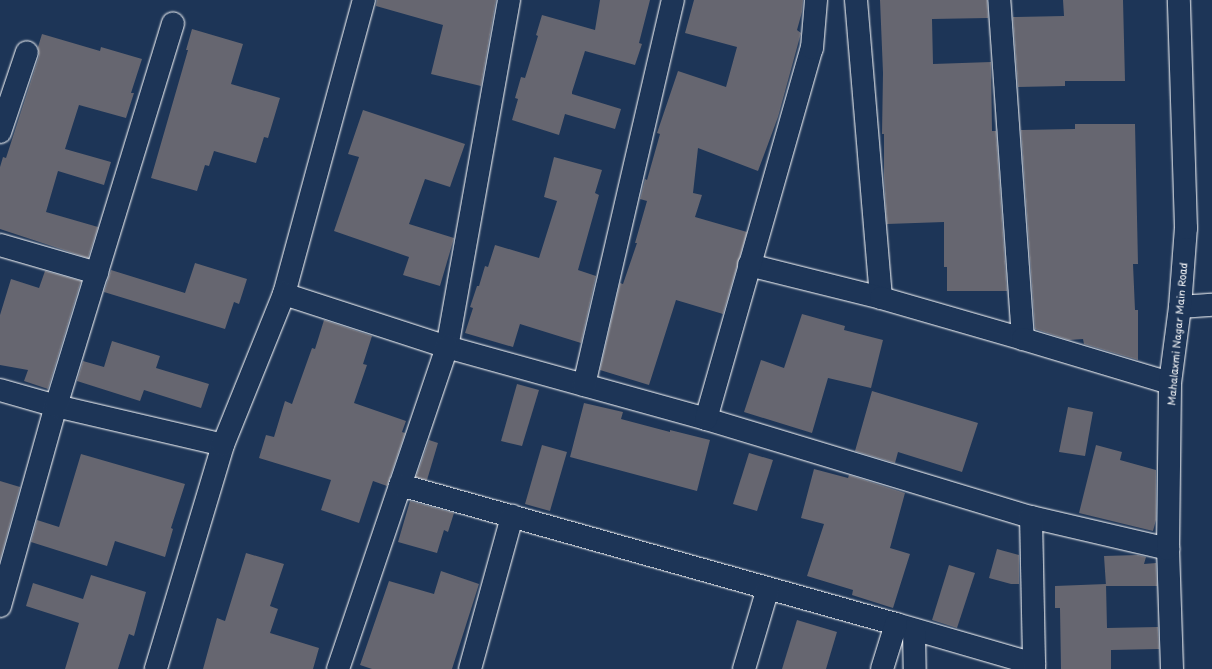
<!DOCTYPE html>
<html>
<head>
<meta charset="utf-8">
<style>
	body { margin:0 }
	#map { position:relative; width:1212px; height:669px; overflow:hidden; background:#1d3557; font-family:"Playpen Sans",sans-serif }
	div>[style] { position:absolute }
	.building>* { inset:0; background:#666670 }
	.roads { filter:drop-shadow(0 0 1px #fff) drop-shadow(0 0 1px #fff) }
	.minor>* { height:22px; margin:-11px; padding:0 11px; transform-origin:11px; border-radius:11px; background:#1d3557 }
	span { translate:-50% -50%; white-space:nowrap; text-align:center; line-height:1.15; -webkit-text-stroke:3px #1d3557; paint-order:stroke }
	.street-label { font-size:10px; color:#fff }
</style>
</head>
<body>
<div id="map">
	<div class="building">
		<div style="clip-path:polygon(377px 0,496px 0,481px 86px,431px 74px,443px 25px,376px 6px)"></div>
		<div style="clip-path:polygon(600px 0,650px 0,639px 43px,642px 44px,635px 65px,585px 51px,572px 92px,572px 94px,621px 109px,615px 129px,565px 114px,559px 135px,512px 120px,518px 99px,515px 98px,521px 77px,525px 78px,538px 36px,536px 35px,542px 15px,595px 30px)"></div>
		<div style="clip-path:polygon(694px 0,803px 0,802px 12px,797px 30px,801px 33px,778px 117px,758px 171px,698px 148px,693px 193px,702px 195px,695px 217px,747px 232px,723px 314px,676px 300px,649px 385px,600px 370px,620px 283px,623px 284px,637px 243px,635px 243px,647px 201px,640px 199px,645px 179px,647px 180px,660px 134px,657px 133px,678px 71px,726px 87px,737px 47px,685px 33px)"></div>
		<div style="clip-path:polygon(880px 0,987px 0,988px 18px,932px 19px,933px 64px,991px 62px,992px 131px,996px 131px,1007px 291px,947px 291px,947px 267px,944px 267px,944px 222px,887px 224px,884px 178px,884px 134px,882px 134px,883px 73px)"></div>
		<div style="clip-path:polygon(1063px 0,1123px 0,1125px 81px,1065px 81px,1065px 86px,1018px 87px,1013px 17px,1064px 16px)"></div>
		<div style="clip-path:polygon(192px 29px,243px 44px,231px 84px,280px 98px,268px 138px,264px 137px,256px 163px,214px 151px,209px 166px,205px 165px,197px 191px,151px 178px,188px 50px,186px 50px)"></div>
		<div style="clip-path:polygon(42px 34px,100px 51px,101px 47px,142px 59px,131px 93px,134px 93px,126px 118px,79px 105px,65px 149px,111px 162px,104px 185px,58px 171px,46px 212px,98px 227px,88px 258px,0 229px,0 167px,3px 157px,6px 158px,39px 56px,38px 47px)"></div>
		<div style="clip-path:polygon(363px 110px,465px 144px,450px 187px,425px 179px,409px 224px,454px 238px,440px 286px,403px 275px,409px 257px,334px 231px,359px 157px,348px 154px)"></div>
		<div style="clip-path:polygon(1075px 124px,1135px 124px,1138px 264px,1133px 264px,1135px 310px,1138px 310px,1138px 360px,1084px 344px,1083px 339px,1069px 340px,1035px 329px,1021px 130px,1075px 129px)"></div>
		<div style="clip-path:polygon(554px 157px,602px 170px,595px 193px,599px 195px,578px 270px,596px 276px,581px 343px,520px 324px,513px 347px,465px 333px,473px 308px,470px 307px,477px 286px,479px 286px,485px 266px,488px 267px,495px 245px,539px 258px,557px 201px,544px 197px)"></div>
		<div style="clip-path:polygon(195px 263px,247px 279px,239px 304px,234px 302px,225px 329px,104px 292px,111px 270px,185px 293px)"></div>
		<div style="clip-path:polygon(45px 271px,81px 281px,48px 389px,24px 381px,28px 370px,0 365px,0 315px,11px 279px,39px 288px)"></div>
		<div style="clip-path:polygon(802px 314px,845px 326px,844px 330px,883px 340px,871px 388px,828px 378px,812px 433px,744px 412px,761px 360px,784px 368px)"></div>
		<div style="clip-path:polygon(324px 320px,372px 336px,363px 364px,367px 365px,354px 403px,406px 421px,402px 432px,405px 433px,387px 486px,373px 481px,359px 523px,321px 510px,331px 480px,259px 458px,266px 435px,274px 437px,285px 401px,292px 404px,312px 348px,315px 349px)"></div>
		<div style="clip-path:polygon(112px 341px,160px 356px,156px 368px,209px 384px,201px 408px,144px 390px,140px 401px,77px 381px,83px 361px,104px 367px)"></div>
		<div style="clip-path:polygon(517px 384px,539px 390px,522px 446px,501px 441px)"></div>
		<div style="clip-path:polygon(872px 391px,978px 423px,962px 472px,898px 452px,895px 463px,855px 451px)"></div>
		<div style="clip-path:polygon(584px 403px,623px 412px,621px 419px,670px 432px,670px 430px,710px 440px,697px 491px,570px 457px)"></div>
		<div style="clip-path:polygon(1068px 407px,1093px 412px,1085px 456px,1059px 452px)"></div>
		<div style="clip-path:polygon(429px 440px,438px 443px,427px 480px,416px 477px)"></div>
		<div style="clip-path:polygon(542px 445px,567px 452px,550px 511px,525px 504px)"></div>
		<div style="clip-path:polygon(1096px 445px,1122px 452px,1120px 460px,1156px 470px,1156px 520px,1153px 531px,1079px 513px)"></div>
		<div style="clip-path:polygon(749px 453px,773px 460px,757px 511px,733px 504px)"></div>
		<div style="clip-path:polygon(81px 454px,185px 484px,171px 528px,173px 529px,165px 557px,115px 541px,107px 566px,31px 542px,37px 520px,59px 527px)"></div>
		<div style="clip-path:polygon(814px 469px,848px 478px,849px 475px,905px 493px,890px 548px,910px 554px,893px 608px,852px 595px,853px 590px,807px 576px,824px 524px,801px 518px)"></div>
		<div style="clip-path:polygon(0 481px,20px 487px,0 560px)"></div>
		<div style="clip-path:polygon(410px 501px,454px 513px,448px 532px,444px 530px,437px 553px,398px 542px)"></div>
		<div style="clip-path:polygon(997px 549px,1019px 555px,1019px 584px,1011px 584px,989px 578px)"></div>
		<div style="clip-path:polygon(246px 553px,284px 564px,270px 606px,278px 609px,270px 633px,319px 648px,313px 669px,203px 669px,217px 618px,225px 621px)"></div>
		<div style="clip-path:polygon(1138px 555px,1146px 557px,1144px 564px,1156px 563px,1157px 586px,1106px 586px,1104px 556px)"></div>
		<div style="clip-path:polygon(949px 565px,975px 573px,957px 628px,932px 620px)"></div>
		<div style="clip-path:polygon(441px 571px,479px 584px,452px 669px,372px 669px,360px 665px,389px 581px,434px 594px)"></div>
		<div style="clip-path:polygon(91px 575px,146px 592px,134px 636px,129px 634px,118px 669px,65px 669px,79px 623px,26px 606px,33px 583px,83px 599px)"></div>
		<div style="clip-path:polygon(1106px 584px,1107px 628px,1158px 627px,1159px 649px,1111px 650px,1111px 669px,1061px 669px,1060px 608px,1055px 608px,1055px 586px)"></div>
		<div style="clip-path:polygon(797px 620px,837px 632px,826px 669px,782px 669px)"></div>
	</div>
	<div class="roads">
		<div class="minor">
			<div style="left:509px;top:0;width:352px;rotate:100.1deg"></div>
			<div style="left:447px;top:347px;width:269px;rotate:15.5deg"></div>
			<div style="left:706px;top:419px;width:339px;rotate:16.8deg"></div>
			<div style="left:1031px;top:517px;width:141px;rotate:13.1deg"></div>
			<div style="left:856px;top:0;width:299px;rotate:85.2deg"></div>
			<div style="left:0;top:132px;width:84px;rotate:-71.4deg"></div>
			<div style="left:0;top:245px;width:101px;rotate:16.1deg"></div>
			<div style="left:749px;top:265px;width:136px;rotate:14deg"></div>
			<div style="left:881px;top:298px;width:148px;rotate:16.1deg"></div>
			<div style="left:1023px;top:339px;width:340px;rotate:-94deg"></div>
			<div style="left:284px;top:294px;width:305px;rotate:-74.8deg"></div>
			<div style="left:1180px;top:307px;width:32px;rotate:-4deg"></div>
			<div style="left:1023px;top:339px;width:153px;rotate:16.7deg"></div>
			<div style="left:584px;top:385px;width:395px;rotate:-77deg"></div>
			<div style="left:0;top:390px;width:58px;rotate:15.9deg"></div>
			<div style="left:56px;top:406px;width:171px;rotate:13.1deg"></div>
			<div style="left:223px;top:445px;width:234px;rotate:106.7deg"></div>
			<div style="left:706px;top:419px;width:386px;rotate:-74.1deg"></div>
			<div style="left:812px;top:48px;width:48px;rotate:-85.2deg"></div>
			<div style="left:223px;top:445px;width:163px;rotate:-68deg"></div>
			<div style="left:284px;top:294px;width:171px;rotate:18deg"></div>
			<div style="left:447px;top:347px;width:340px;rotate:108.7deg"></div>
			<div style="left:400px;top:485px;width:515px;rotate:15.66deg"></div>
			<div style="left:896px;top:624px;width:144px;rotate:16.2deg"></div>
			<div style="left:1034px;top:664px;width:5px;rotate:90deg"></div>
			<div style="left:1031px;top:517px;width:147px;rotate:88.8deg"></div>
			<div style="left:0;top:606px;width:208px;rotate:-74.4deg"></div>
			<div style="left:56px;top:406px;width:400px;rotate:-73deg"></div>
			<div style="left:914px;top:630px;width:39px;rotate:89deg"></div>
			<div style="left:470px;top:669px;width:159px;rotate:-74.6deg"></div>
			<div style="left:744px;top:669px;width:84px;rotate:-73.5deg"></div>
			<div style="left:882px;top:669px;width:47px;rotate:-72.7deg"></div>
			<div style="left:1172px;top:669px;width:120px;rotate:-91.9deg"></div>
			<div style="left:1168px;top:549px;width:166px;rotate:-89.3deg"></div>
			<div style="left:1170px;top:383px;width:77px;rotate:-82.5deg"></div>
			<div style="left:1180px;top:307px;width:79px;rotate:-85.7deg"></div>
			<div style="left:1186px;top:228px;width:228px;rotate:-91.8deg"></div>
		</div>
	</div>
	<div class="street-label">
		<span style="left:1177px;top:334px;rotate:-85deg">Mahalaxmi Nagar Main Road</span>
	</div>
</div>
</body>
</html>
